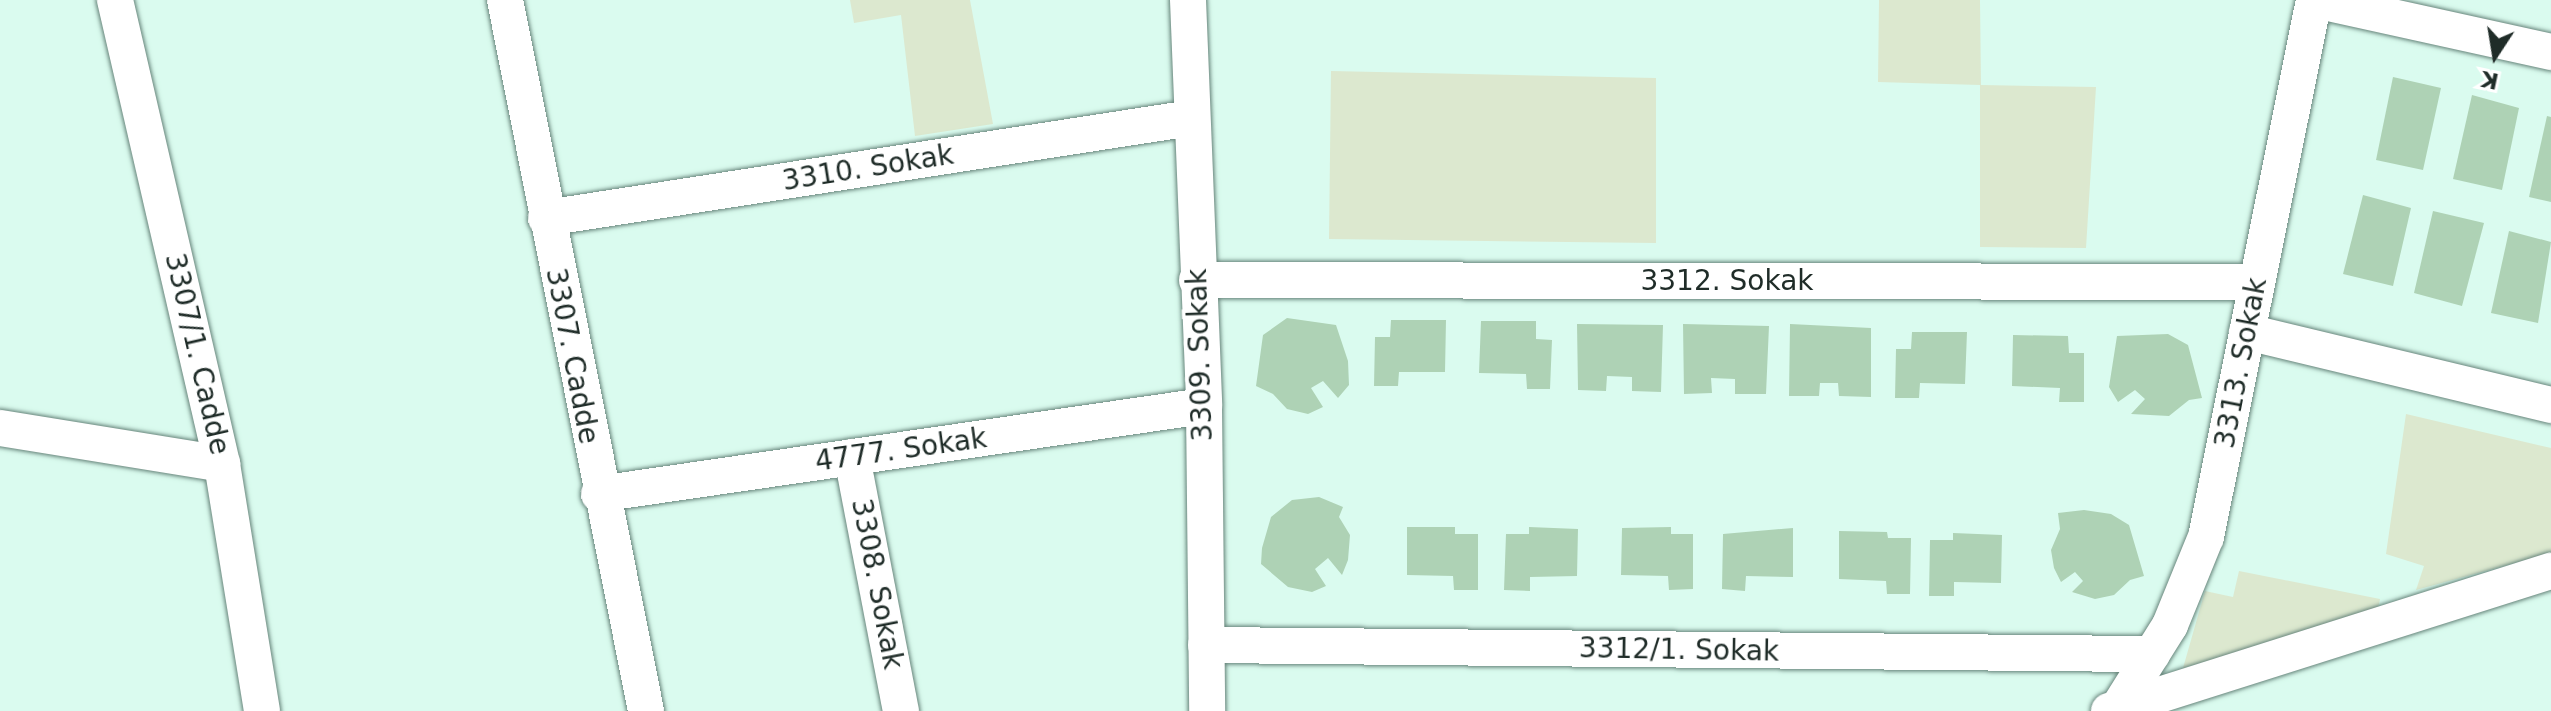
<!DOCTYPE html>
<html>
<head>
<meta charset="utf-8">
<style>
	body { margin:0 }
	#map { position:relative; width:2551px; height:711px; overflow:hidden; background:#dafbef; font-family:"DejaVu Sans",sans-serif }
	div>[style] { position:absolute }
	.green>* { inset:0; background:#dce8cf }
	.building>* { inset:0; background:#aed2b5 }
	.roads { filter:drop-shadow(0 0 2px #67857b) drop-shadow(0 0 2px #67857b) }
	.street>* { height:36px; margin:-18px; padding:0 18px; transform-origin:18px; border-radius:18px; background:#fff }
	span { translate:-50% -50%; white-space:nowrap; text-align:center; line-height:1.15; -webkit-text-stroke:7px #fff; paint-order:stroke }
	.street-label { font-size:28px; color:#1f2c28 }
	.north { position:absolute; left:2455px; top:16px; width:80px; height:80px; -webkit-text-stroke:6px #fff; paint-order:stroke; rotate:192deg; font-size:22px; font-weight:700; line-height:32px; text-align:center; color:#1f2c28 }
	.north::after { content:''; display:block; margin:auto; width:28px; height:36px; background:#1f2c28; clip-path:polygon(50% 0,100% 100%,50% 72%,0 100%) }
</style>
</head>
<body>
<div id="map">
	<div class="green">
		<div style="clip-path:polygon(850px 0,970px 0,993px 124px,915px 136px,901px 15px,854px 23px)"></div>
		<div style="clip-path:polygon(1879px 0,1980px 0,1981px 85px,2096px 87px,2086px 248px,1980px 247px,1980px 85px,1878px 82px)"></div>
		<div style="clip-path:polygon(1331px 71px,1656px 78px,1656px 243px,1329px 239px)"></div>
		<div style="clip-path:polygon(2406px 414px,2551px 448px,2551px 553px,2416px 590px,2424px 566px,2386px 554px)"></div>
		<div style="clip-path:polygon(2239px 571px,2380px 599px,2377px 613px,2183px 668px,2205px 591px,2233px 597px)"></div>
	</div>
	<div class="building">
		<div style="clip-path:polygon(2393px 77px,2441px 88px,2423px 170px,2376px 160px)"></div>
		<div style="clip-path:polygon(2472px 95px,2519px 108px,2502px 190px,2453px 179px)"></div>
		<div style="clip-path:polygon(2547px 116px,2551px 117px,2551px 202px,2529px 197px)"></div>
		<div style="clip-path:polygon(2363px 195px,2411px 208px,2393px 286px,2343px 274px)"></div>
		<div style="clip-path:polygon(2433px 211px,2484px 223px,2462px 306px,2414px 293px)"></div>
		<div style="clip-path:polygon(2509px 231px,2551px 242px,2538px 323px,2491px 313px)"></div>
		<div style="clip-path:polygon(1287px 318px,1336px 325px,1348px 361px,1349px 385px,1338px 398px,1323px 381px,1311px 388px,1323px 407px,1308px 414px,1287px 409px,1273px 394px,1256px 386px,1263px 335px)"></div>
		<div style="clip-path:polygon(1391px 320px,1446px 320px,1445px 372px,1399px 372px,1398px 386px,1374px 386px,1375px 337px,1390px 337px)"></div>
		<div style="clip-path:polygon(1481px 321px,1536px 321px,1536px 339px,1552px 340px,1550px 389px,1527px 389px,1526px 374px,1479px 373px)"></div>
		<div style="clip-path:polygon(1577px 324px,1663px 325px,1661px 392px,1632px 391px,1632px 377px,1607px 376px,1606px 391px,1578px 390px)"></div>
		<div style="clip-path:polygon(1683px 324px,1769px 326px,1766px 394px,1735px 394px,1735px 379px,1711px 378px,1712px 393px,1684px 394px)"></div>
		<div style="clip-path:polygon(1790px 324px,1871px 328px,1871px 397px,1839px 396px,1838px 383px,1820px 383px,1819px 396px,1789px 396px)"></div>
		<div style="clip-path:polygon(1912px 332px,1967px 332px,1965px 384px,1920px 383px,1919px 398px,1895px 398px,1896px 349px,1911px 349px)"></div>
		<div style="clip-path:polygon(2168px 334px,2188px 345px,2202px 398px,2189px 400px,2169px 416px,2131px 414px,2145px 399px,2135px 390px,2118px 402px,2109px 387px,2117px 336px)"></div>
		<div style="clip-path:polygon(2013px 335px,2068px 336px,2069px 353px,2084px 353px,2084px 402px,2059px 402px,2060px 388px,2012px 386px)"></div>
		<div style="clip-path:polygon(1319px 497px,1343px 507px,1339px 517px,1350px 535px,1348px 560px,1342px 575px,1328px 558px,1315px 569px,1326px 586px,1312px 592px,1288px 587px,1261px 564px,1262px 548px,1271px 517px,1292px 500px)"></div>
		<div style="clip-path:polygon(2084px 510px,2111px 514px,2129px 525px,2144px 576px,2130px 580px,2114px 595px,2095px 599px,2072px 592px,2083px 581px,2075px 572px,2061px 582px,2054px 568px,2051px 550px,2060px 529px,2058px 513px)"></div>
		<div style="clip-path:polygon(1407px 527px,1455px 527px,1455px 534px,1478px 534px,1478px 590px,1454px 590px,1453px 576px,1407px 575px)"></div>
		<div style="clip-path:polygon(1529px 527px,1578px 529px,1577px 576px,1530px 577px,1530px 591px,1504px 590px,1506px 534px,1529px 534px)"></div>
		<div style="clip-path:polygon(1671px 527px,1671px 534px,1693px 534px,1693px 589px,1669px 590px,1668px 576px,1621px 575px,1622px 528px)"></div>
		<div style="clip-path:polygon(1793px 528px,1793px 577px,1746px 576px,1745px 591px,1722px 589px,1723px 534px)"></div>
		<div style="clip-path:polygon(1839px 531px,1887px 532px,1888px 538px,1911px 538px,1910px 594px,1887px 594px,1886px 581px,1839px 579px)"></div>
		<div style="clip-path:polygon(1953px 533px,2002px 535px,2001px 583px,1954px 582px,1954px 596px,1929px 596px,1930px 540px,1953px 540px)"></div>
	</div>
	<div class="roads">
		<div class="street">
			<div style="left:115px;top:0;width:476px;rotate:77deg"></div>
			<div style="left:222px;top:464px;width:250px;rotate:80.8deg"></div>
			<div style="left:505px;top:0;width:725px;rotate:78.78deg"></div>
			<div style="left:1188px;top:0;width:406px;rotate:87.7deg"></div>
			<div style="left:1204px;top:406px;width:305px;rotate:89.4deg"></div>
			<div style="left:2315px;top:0;width:242px;rotate:12.4deg"></div>
			<div style="left:546px;top:218px;width:653px;rotate:-8.81deg"></div>
			<div style="left:1197px;top:280px;width:1060px;rotate:0.11deg"></div>
			<div style="left:2247px;top:332px;width:313px;rotate:13.5deg"></div>
			<div style="left:0;top:428px;width:225px;rotate:9.2deg"></div>
			<div style="left:852px;top:457px;width:259px;rotate:79.1deg"></div>
			<div style="left:599px;top:494px;width:611px;rotate:-8.28deg"></div>
			<div style="left:1206px;top:645px;width:946px;rotate:0.55deg"></div>
			<div style="left:2118px;top:708px;width:98px;rotate:-57.9deg"></div>
			<div style="left:2170px;top:625px;width:95px;rotate:-67.8deg"></div>
			<div style="left:2206px;top:537px;width:548px;rotate:-78.63deg"></div>
			<div style="left:2109px;top:711px;width:464px;rotate:-17.6deg"></div>
		</div>
	</div>
	<div class="street-label">
		<span style="left:868px;top:168px;rotate:-9deg">3310. Sokak</span>
		<span style="left:1727px;top:281px">3312. Sokak</span>
		<span style="left:197px;top:354px;rotate:77deg">3307/1. Cadde</span>
		<span style="left:1200px;top:355px;rotate:-92deg">3309. Sokak</span>
		<span style="left:572px;top:356px;rotate:79deg">3307. Cadde</span>
		<span style="left:2241px;top:363px;rotate:-79deg">3313. Sokak</span>
		<span style="left:901px;top:450px;rotate:-8deg">4777. Sokak</span>
		<span style="left:877px;top:584px;rotate:79deg">3308. Sokak</span>
		<span style="left:1679px;top:650px;rotate:1deg">3312/1. Sokak</span>
	</div>
	<div class="north">K</div>
</div>
</body>
</html>
